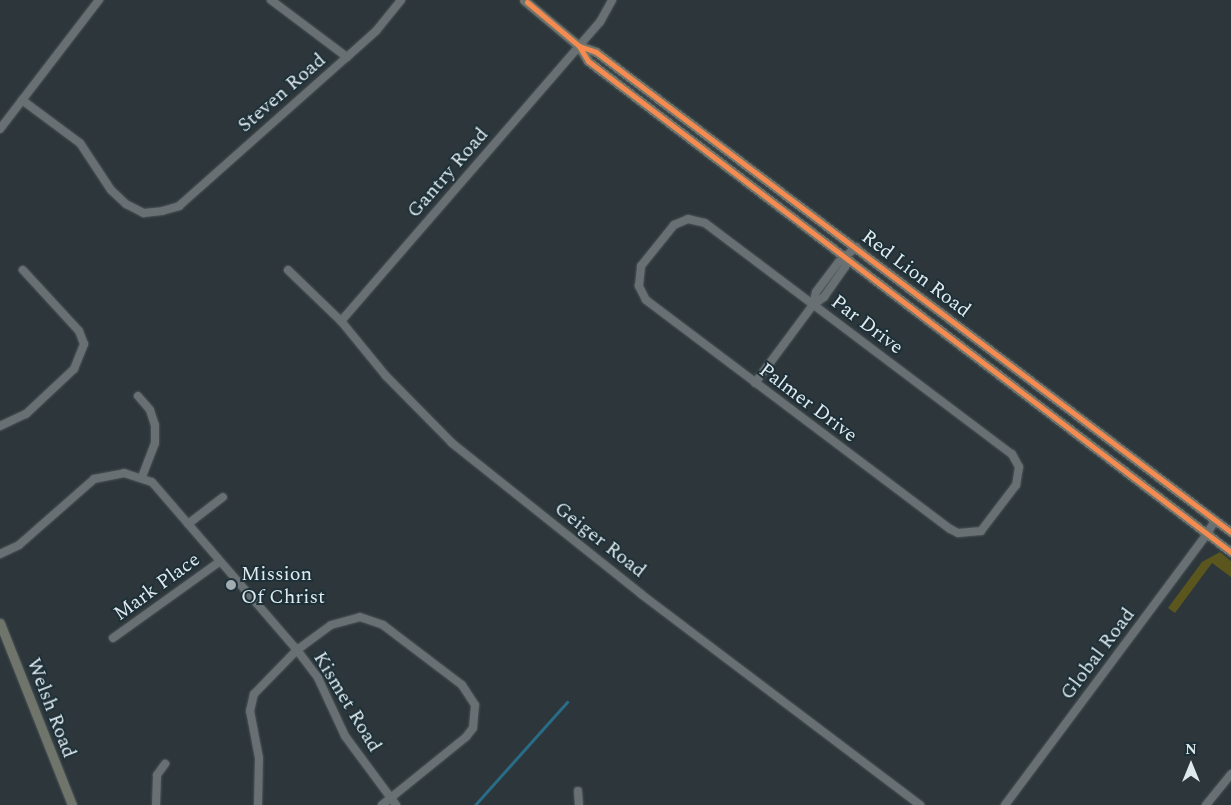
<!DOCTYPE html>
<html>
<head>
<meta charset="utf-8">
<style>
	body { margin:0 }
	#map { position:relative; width:1231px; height:805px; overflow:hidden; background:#2d373b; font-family:Spectral,serif }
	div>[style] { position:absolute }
	.green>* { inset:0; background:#5b561e }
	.stream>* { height:2.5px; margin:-1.25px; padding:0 1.25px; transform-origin:1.25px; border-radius:1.25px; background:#296c88 }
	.roads { filter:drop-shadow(0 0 1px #4b5357) drop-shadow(0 0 1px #4b5357) }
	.minor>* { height:8px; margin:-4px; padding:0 4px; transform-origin:4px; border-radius:4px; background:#687073 }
	.major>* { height:9px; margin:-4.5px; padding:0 4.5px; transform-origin:4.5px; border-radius:4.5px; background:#6f756b }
	.cycleway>* { height:5px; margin:-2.5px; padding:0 2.5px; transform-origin:2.5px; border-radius:2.5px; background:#f68b52 }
	.dots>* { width:14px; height:14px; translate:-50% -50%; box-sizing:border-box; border:2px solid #1d2f37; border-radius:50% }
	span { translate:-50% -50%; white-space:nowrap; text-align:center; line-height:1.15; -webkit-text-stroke:4px #1d2f37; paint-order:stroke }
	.street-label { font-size:20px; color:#dfeaef }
	.poi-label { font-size:20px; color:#dfeaef }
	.left { translate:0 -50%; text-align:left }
	.north { position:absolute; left:1166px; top:740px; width:50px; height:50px; -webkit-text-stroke:4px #1d2f37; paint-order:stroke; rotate:0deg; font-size:14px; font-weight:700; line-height:20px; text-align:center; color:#dfeaef }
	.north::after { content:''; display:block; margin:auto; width:18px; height:22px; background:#dfeaef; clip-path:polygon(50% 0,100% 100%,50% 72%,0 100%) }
</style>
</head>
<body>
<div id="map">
	<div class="green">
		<div style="clip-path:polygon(1220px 552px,1231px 561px,1231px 577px,1212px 563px,1175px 613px,1168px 608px,1202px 562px)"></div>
	</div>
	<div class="stream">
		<div style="left:475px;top:805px;width:138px;rotate:-48.2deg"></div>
	</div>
	<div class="roads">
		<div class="minor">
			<div style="left:271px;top:0;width:95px;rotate:36.9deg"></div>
			<div style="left:22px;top:100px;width:72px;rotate:36.6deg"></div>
			<div style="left:80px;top:143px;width:56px;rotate:56.6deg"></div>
			<div style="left:111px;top:190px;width:21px;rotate:43deg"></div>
			<div style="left:126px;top:204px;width:20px;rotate:27deg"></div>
			<div style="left:144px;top:213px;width:18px;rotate:-6deg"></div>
			<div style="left:162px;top:211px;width:18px;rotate:-16deg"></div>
			<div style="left:179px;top:206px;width:225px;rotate:-41.6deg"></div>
			<div style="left:347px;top:57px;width:39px;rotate:-42deg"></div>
			<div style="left:376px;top:31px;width:40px;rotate:-51deg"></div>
			<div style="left:0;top:129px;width:163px;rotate:-52.5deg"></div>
			<div style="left:688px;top:219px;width:17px;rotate:13deg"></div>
			<div style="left:705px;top:223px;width:384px;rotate:37deg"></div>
			<div style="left:1012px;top:454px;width:15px;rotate:62deg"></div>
			<div style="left:1019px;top:467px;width:18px;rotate:99deg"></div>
			<div style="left:1016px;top:485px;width:58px;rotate:127.3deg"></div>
			<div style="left:981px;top:531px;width:23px;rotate:175deg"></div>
			<div style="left:958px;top:533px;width:9px;rotate:-153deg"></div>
			<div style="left:950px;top:529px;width:381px;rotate:-143deg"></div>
			<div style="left:646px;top:300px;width:16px;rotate:-117deg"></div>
			<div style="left:639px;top:286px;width:20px;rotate:-84deg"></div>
			<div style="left:641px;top:266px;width:53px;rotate:-51.2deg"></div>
			<div style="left:674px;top:225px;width:15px;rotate:-23deg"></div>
			<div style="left:288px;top:270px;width:74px;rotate:43.9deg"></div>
			<div style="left:341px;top:321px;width:71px;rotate:50.7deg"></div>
			<div style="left:386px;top:376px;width:94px;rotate:45.4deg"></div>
			<div style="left:452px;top:443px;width:242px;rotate:38.6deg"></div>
			<div style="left:641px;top:594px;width:350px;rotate:37.1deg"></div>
			<div style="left:813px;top:305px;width:13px;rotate:-77deg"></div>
			<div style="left:816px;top:292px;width:38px;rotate:-53deg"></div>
			<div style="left:839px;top:262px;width:23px;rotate:-41deg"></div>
			<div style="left:341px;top:321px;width:364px;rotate:-49.1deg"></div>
			<div style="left:579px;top:46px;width:32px;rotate:-49deg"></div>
			<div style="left:600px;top:22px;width:25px;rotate:-61deg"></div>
			<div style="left:755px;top:383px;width:97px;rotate:-53.4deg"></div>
			<div style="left:813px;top:305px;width:14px;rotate:-36deg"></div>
			<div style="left:824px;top:297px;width:37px;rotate:-55deg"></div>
			<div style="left:845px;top:267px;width:10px;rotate:-79deg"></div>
			<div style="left:138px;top:396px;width:18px;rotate:49deg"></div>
			<div style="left:150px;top:410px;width:16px;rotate:72deg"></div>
			<div style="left:155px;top:425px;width:18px;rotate:90deg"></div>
			<div style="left:155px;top:443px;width:36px;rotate:111deg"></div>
			<div style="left:0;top:426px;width:29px;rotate:-25deg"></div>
			<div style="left:26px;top:414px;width:66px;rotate:-43.2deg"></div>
			<div style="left:74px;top:369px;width:27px;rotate:-68deg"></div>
			<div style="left:84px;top:344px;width:14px;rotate:-111deg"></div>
			<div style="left:79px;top:331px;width:83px;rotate:-132.6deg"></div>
			<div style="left:188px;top:524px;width:44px;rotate:-37.6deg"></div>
			<div style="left:0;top:554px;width:21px;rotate:-25deg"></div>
			<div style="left:19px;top:545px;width:100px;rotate:-41.3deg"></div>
			<div style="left:94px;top:479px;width:31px;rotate:-11deg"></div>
			<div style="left:124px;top:473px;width:29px;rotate:18deg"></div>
			<div style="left:152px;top:482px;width:222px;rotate:49.2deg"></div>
			<div style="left:297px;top:650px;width:35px;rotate:53deg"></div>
			<div style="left:318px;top:678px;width:64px;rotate:65deg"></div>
			<div style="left:345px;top:736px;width:86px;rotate:53.5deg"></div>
			<div style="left:113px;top:638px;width:130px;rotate:-35.6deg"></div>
			<div style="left:578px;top:791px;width:14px;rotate:86deg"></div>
			<div style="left:156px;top:805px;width:30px;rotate:-88deg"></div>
			<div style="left:157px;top:775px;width:14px;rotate:-54deg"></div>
			<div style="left:258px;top:805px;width:47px;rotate:-88.8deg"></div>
			<div style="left:259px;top:758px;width:48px;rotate:-100.8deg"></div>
			<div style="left:250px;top:711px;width:17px;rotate:-77deg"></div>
			<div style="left:254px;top:694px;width:62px;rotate:-45.7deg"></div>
			<div style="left:297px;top:650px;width:42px;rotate:-36.3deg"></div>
			<div style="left:331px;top:625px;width:30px;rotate:-15deg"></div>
			<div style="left:360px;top:617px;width:24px;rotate:19deg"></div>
			<div style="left:383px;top:625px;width:99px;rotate:37.2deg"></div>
			<div style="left:462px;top:685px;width:24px;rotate:57deg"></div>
			<div style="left:475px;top:705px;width:23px;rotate:95deg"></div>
			<div style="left:473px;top:728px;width:11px;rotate:128deg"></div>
			<div style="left:466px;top:737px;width:108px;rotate:141deg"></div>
			<div style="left:1005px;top:805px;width:338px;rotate:-53.3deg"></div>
			<div style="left:1207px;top:534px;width:16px;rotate:-60deg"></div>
			<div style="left:1206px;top:805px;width:40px;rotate:-51deg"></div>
		</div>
		<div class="major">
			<div style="left:524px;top:0;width:72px;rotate:39.9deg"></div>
			<div style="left:579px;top:46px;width:17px;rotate:59deg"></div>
			<div style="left:588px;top:61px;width:809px;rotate:37.37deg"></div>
			<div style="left:579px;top:46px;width:18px;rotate:19deg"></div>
			<div style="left:596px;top:52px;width:796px;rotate:37.09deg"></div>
			<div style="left:0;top:623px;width:196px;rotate:68.4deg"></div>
		</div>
	</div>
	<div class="cycleway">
		<div style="left:527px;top:2px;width:68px;rotate:40.2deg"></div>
		<div style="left:579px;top:46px;width:17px;rotate:59deg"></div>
		<div style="left:588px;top:61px;width:809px;rotate:37.37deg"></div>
		<div style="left:579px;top:46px;width:18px;rotate:19deg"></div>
		<div style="left:596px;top:52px;width:796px;rotate:37.09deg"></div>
	</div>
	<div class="dots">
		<div style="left:231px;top:585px;background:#a1abb0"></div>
	</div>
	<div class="street-label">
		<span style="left:282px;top:93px;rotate:-41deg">Steven Road</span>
		<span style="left:448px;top:173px;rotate:-49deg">Gantry Road</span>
		<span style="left:916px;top:274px;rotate:37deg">Red Lion Road</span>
		<span style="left:867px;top:325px;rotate:37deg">Par Drive</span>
		<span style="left:808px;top:403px;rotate:37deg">Palmer Drive</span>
		<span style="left:600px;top:540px;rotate:38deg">Geiger Road</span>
		<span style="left:157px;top:587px;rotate:-36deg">Mark Place</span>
		<span style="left:1098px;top:654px;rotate:-53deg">Global Road</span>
		<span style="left:347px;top:702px;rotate:59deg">Kismet Road</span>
		<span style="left:51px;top:708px;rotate:69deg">Welsh Road</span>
	</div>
	<div class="poi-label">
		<span class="left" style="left:241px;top:586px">Mission<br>Of Christ</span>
	</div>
	<div class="north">N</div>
</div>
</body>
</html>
